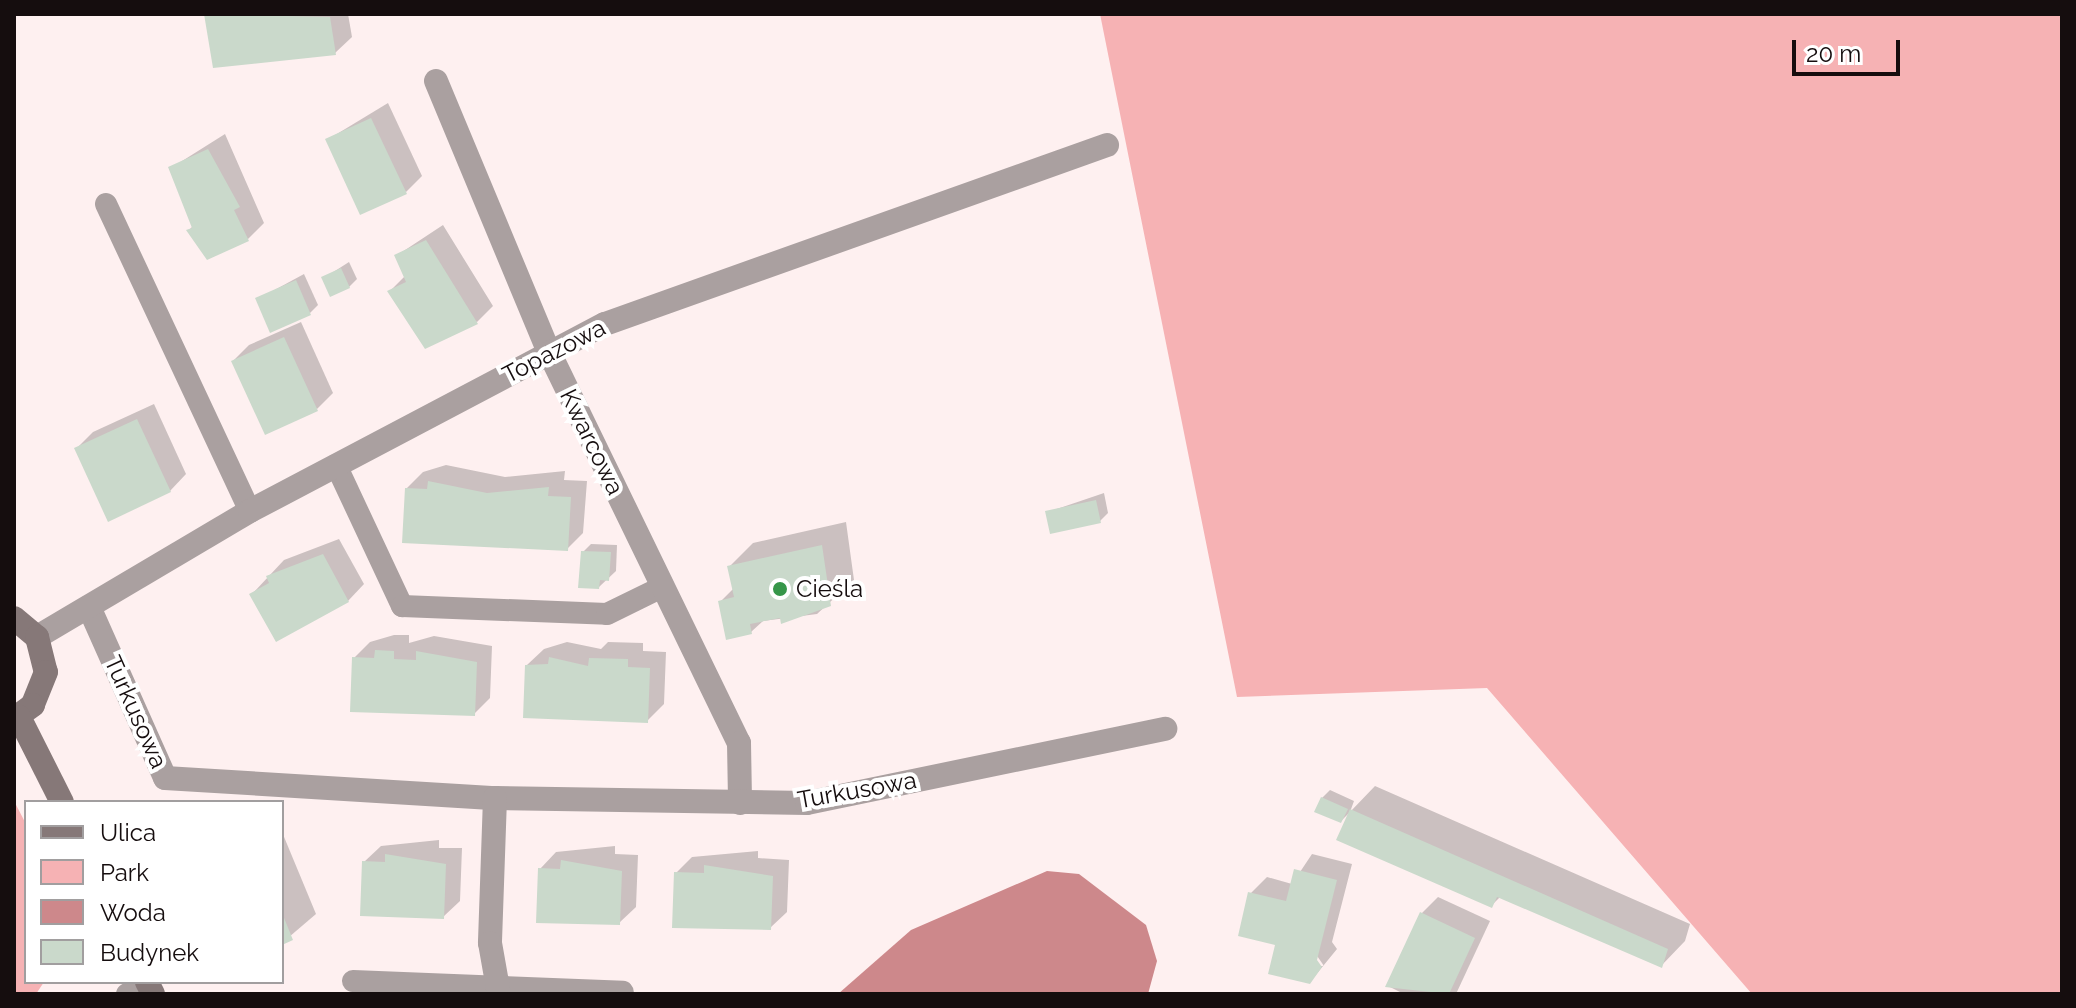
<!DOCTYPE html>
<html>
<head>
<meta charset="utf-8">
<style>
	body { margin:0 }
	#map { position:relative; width:2076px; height:1008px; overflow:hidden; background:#fef0f0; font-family:Raleway,sans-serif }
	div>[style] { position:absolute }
	.green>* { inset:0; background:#f6b2b4 }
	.water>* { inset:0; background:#cd888b }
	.shadow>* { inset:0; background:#0003 }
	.building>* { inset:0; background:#cad9cb }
	.service>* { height:22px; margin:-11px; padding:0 11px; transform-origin:11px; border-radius:11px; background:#aaa0a0 }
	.minor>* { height:24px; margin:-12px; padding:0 12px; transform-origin:12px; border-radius:12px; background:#aaa0a0 }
	.secondary>* { height:24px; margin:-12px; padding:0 12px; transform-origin:12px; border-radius:12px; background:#867878 }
	.dots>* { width:22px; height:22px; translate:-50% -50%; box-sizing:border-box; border:4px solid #fff; border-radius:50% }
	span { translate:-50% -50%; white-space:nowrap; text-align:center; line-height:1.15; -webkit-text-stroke:8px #fff; paint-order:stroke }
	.street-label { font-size:24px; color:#150d0e }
	.poi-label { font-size:24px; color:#150d0e }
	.left { translate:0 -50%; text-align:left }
	.frame { position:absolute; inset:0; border:16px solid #150d0e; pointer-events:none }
	.legend { position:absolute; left:24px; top:800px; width:260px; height:184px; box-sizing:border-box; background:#fff; border:2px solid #a19e9f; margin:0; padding:10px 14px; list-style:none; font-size:24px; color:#150d0e }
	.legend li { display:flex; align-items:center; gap:16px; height:40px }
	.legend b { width:40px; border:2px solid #a19e9f }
	.scale { position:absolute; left:1792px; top:40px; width:108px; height:36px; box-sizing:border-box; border:4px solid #150d0e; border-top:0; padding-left:10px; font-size:24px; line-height:28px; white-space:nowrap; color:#150d0e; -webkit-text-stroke:6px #fff; paint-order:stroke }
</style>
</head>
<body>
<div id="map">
	<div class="green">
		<div style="clip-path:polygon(1100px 14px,2062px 14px,2062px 994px,1752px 994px,1487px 688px,1237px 697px)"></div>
		<div style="clip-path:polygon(14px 801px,26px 824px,26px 982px,44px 982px,36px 994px,14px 994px)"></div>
	</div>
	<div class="water">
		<div style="clip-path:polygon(1047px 871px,1079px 874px,1146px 925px,1157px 961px,1148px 994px,838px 994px,911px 930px)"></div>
	</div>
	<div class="shadow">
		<div style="clip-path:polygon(206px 14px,348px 14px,352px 37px,335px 53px,215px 65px)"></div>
		<div style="clip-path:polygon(388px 103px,422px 176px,406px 192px,327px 140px)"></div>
		<div style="clip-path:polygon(225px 134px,264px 223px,248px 239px,189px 230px,193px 226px,171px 168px)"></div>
		<div style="clip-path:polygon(443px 225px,493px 306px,477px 322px,390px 291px,405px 276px,396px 256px)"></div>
		<div style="clip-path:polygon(349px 262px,357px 279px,349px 287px,324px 278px)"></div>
		<div style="clip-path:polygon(304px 274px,318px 305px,310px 313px,258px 299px)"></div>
		<div style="clip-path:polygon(301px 322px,333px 393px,317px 409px,233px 361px,249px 345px)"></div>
		<div style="clip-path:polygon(154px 404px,186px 474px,170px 491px,76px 449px,93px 432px)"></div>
		<div style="clip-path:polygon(446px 465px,505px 477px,565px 471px,564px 480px,587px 481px,583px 533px,567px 549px,404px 541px,406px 489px,423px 472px)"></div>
		<div style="clip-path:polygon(1104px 493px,1108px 513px,1100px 521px,1048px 512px)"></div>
		<div style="clip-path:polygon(846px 522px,854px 580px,817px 614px,763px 621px,751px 632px,720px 602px,734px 588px,729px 567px,753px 543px)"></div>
		<div style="clip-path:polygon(339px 539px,364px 584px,348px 601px,252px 594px,284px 560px)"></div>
		<div style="clip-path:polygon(591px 544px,617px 545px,616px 571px,599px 587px,583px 552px)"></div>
		<div style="clip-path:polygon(394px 635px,409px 635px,409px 643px,434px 636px,492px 646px,490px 698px,474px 714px,352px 710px,354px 658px,370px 642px)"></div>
		<div style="clip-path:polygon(567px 642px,601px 649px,608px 642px,643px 643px,643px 651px,666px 652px,664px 704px,647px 721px,527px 665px,544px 649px)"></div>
		<div style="clip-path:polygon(1375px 786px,1690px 924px,1685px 941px,1661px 966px,1500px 897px,1491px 906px,1351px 811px,1341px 821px,1322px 798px,1330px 790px,1354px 801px,1350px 812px)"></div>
		<div style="clip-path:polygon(282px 832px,316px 914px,282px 943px)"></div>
		<div style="clip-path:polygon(439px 840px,439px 848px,462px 848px,460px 901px,443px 917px,364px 862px,381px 846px)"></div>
		<div style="clip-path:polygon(615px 846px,615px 854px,638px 855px,636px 907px,619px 923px,540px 869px,556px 852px)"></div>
		<div style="clip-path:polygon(758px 851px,758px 858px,789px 860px,787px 912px,770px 928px,676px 873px,692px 857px)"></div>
		<div style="clip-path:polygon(evenodd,1312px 854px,1352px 864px,1332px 942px,1337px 949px,1310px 982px,1278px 944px,1250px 894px,1267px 877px,1292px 884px,1312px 854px,1313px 950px,1324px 966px,1319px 966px,1313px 950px)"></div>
		<div style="clip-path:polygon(1438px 897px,1490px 921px,1456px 994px,1404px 994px,1388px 986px,1422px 913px)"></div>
	</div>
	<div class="building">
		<div style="clip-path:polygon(204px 14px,330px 17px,336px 55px,213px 68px)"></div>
		<div style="clip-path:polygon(371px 118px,407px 194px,360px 215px,325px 139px)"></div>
		<div style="clip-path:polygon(208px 149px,240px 207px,234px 210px,249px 241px,207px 260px,186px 230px,192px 228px,168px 167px)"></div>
		<div style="clip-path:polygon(426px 240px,478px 324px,425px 349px,387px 291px,406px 282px,394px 255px)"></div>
		<div style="clip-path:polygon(341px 268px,350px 288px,330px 297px,321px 277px)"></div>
		<div style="clip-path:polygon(296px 280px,311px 315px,270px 333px,255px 298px)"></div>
		<div style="clip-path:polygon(284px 337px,318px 411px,265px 435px,231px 361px)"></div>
		<div style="clip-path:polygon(137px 419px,171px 492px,108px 522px,74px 448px)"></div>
		<div style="clip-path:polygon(428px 481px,487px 493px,549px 487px,548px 496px,571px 497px,568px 551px,402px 543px,405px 488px,427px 489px)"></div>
		<div style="clip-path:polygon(1096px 500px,1101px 523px,1050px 534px,1045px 511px)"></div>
		<div style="clip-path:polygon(822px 545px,831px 606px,781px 624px,780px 618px,750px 624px,752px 634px,726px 640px,718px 601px,734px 597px,727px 566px)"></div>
		<div style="clip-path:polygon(581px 551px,611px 552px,609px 581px,600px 580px,599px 589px,578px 588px)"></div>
		<div style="clip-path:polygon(323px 554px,349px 602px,276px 642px,249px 594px,269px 583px,266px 576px)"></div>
		<div style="clip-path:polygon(375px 650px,394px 651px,394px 659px,416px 660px,416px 651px,477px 662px,475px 716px,350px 712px,352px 657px,374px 658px)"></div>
		<div style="clip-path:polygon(549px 657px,588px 666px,589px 658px,628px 659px,628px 667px,650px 668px,648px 723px,523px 718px,525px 665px,548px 664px)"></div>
		<div style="clip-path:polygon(1321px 797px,1348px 809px,1341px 823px,1314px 812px)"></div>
		<div style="clip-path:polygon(1350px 809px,1668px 949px,1662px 968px,1497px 897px,1492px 908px,1336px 840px)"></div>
		<div style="clip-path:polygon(385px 854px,446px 864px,444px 919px,360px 916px,362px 861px,385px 862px)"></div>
		<div style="clip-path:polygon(561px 860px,622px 871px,620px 925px,536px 923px,538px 868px,560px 869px)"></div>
		<div style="clip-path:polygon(704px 865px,773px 876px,771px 930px,672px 928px,674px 872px,704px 873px)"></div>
		<div style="clip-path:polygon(1294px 869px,1337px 880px,1317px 960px,1322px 967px,1310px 984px,1268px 974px,1275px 945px,1238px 936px,1248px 892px,1286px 901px)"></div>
		<div style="clip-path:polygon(1420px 912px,1475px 938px,1449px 994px,1385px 987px)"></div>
		<div style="clip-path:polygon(282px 913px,293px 940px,282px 945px)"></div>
	</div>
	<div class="service">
		<div style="left:106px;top:204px;width:339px;rotate:64.9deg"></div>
		<div style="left:336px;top:465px;width:156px;rotate:64.9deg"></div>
		<div style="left:402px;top:606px;width:205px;rotate:2.2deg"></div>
		<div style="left:607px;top:614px;width:61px;rotate:-26.1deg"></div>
		<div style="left:353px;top:981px;width:270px;rotate:2.3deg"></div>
		<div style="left:127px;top:994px;width:23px;rotate:-29deg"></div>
	</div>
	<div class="minor">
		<div style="left:436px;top:81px;width:294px;rotate:67.4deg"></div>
		<div style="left:549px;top:352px;width:435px;rotate:64.1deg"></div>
		<div style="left:739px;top:743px;width:60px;rotate:89deg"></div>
		<div style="left:89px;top:607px;width:187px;rotate:66deg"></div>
		<div style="left:165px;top:778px;width:331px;rotate:3.5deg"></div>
		<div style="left:495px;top:798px;width:312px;rotate:0.9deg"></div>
		<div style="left:807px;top:803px;width:366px;rotate:-11.7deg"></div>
		<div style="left:37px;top:637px;width:247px;rotate:-30.6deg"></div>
		<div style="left:250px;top:511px;width:401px;rotate:-27.8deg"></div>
		<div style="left:605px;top:324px;width:533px;rotate:-19.62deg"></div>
		<div style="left:495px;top:798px;width:145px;rotate:92deg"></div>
		<div style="left:490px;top:943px;width:52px;rotate:80deg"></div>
	</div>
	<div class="secondary">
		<div style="left:14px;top:618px;width:30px;rotate:40deg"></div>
		<div style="left:37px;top:637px;width:36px;rotate:76deg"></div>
		<div style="left:46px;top:672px;width:35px;rotate:112deg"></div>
		<div style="left:33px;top:705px;width:24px;rotate:144deg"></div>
		<div style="left:19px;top:717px;width:95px;rotate:63.2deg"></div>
		<div style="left:147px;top:982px;width:13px;rotate:63deg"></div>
	</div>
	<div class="dots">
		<div style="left:780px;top:589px;background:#369649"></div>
	</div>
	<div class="street-label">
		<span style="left:554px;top:351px;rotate:-27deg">Topazowa</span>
		<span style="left:592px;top:442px;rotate:64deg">Kwarcowa</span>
		<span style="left:136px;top:712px;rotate:66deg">Turkusowa</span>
		<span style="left:857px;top:790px;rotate:-10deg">Turkusowa</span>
	</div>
	<div class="poi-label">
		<span class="left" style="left:796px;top:589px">Cieśla</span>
	</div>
	<div class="frame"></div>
	<ul class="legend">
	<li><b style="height:10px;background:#867878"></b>Ulica</li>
	<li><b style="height:22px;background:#f6b2b4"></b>Park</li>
	<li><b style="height:22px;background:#cd888b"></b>Woda</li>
	<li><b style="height:22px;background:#cad9cb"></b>Budynek</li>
	</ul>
	<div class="scale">20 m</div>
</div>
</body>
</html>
